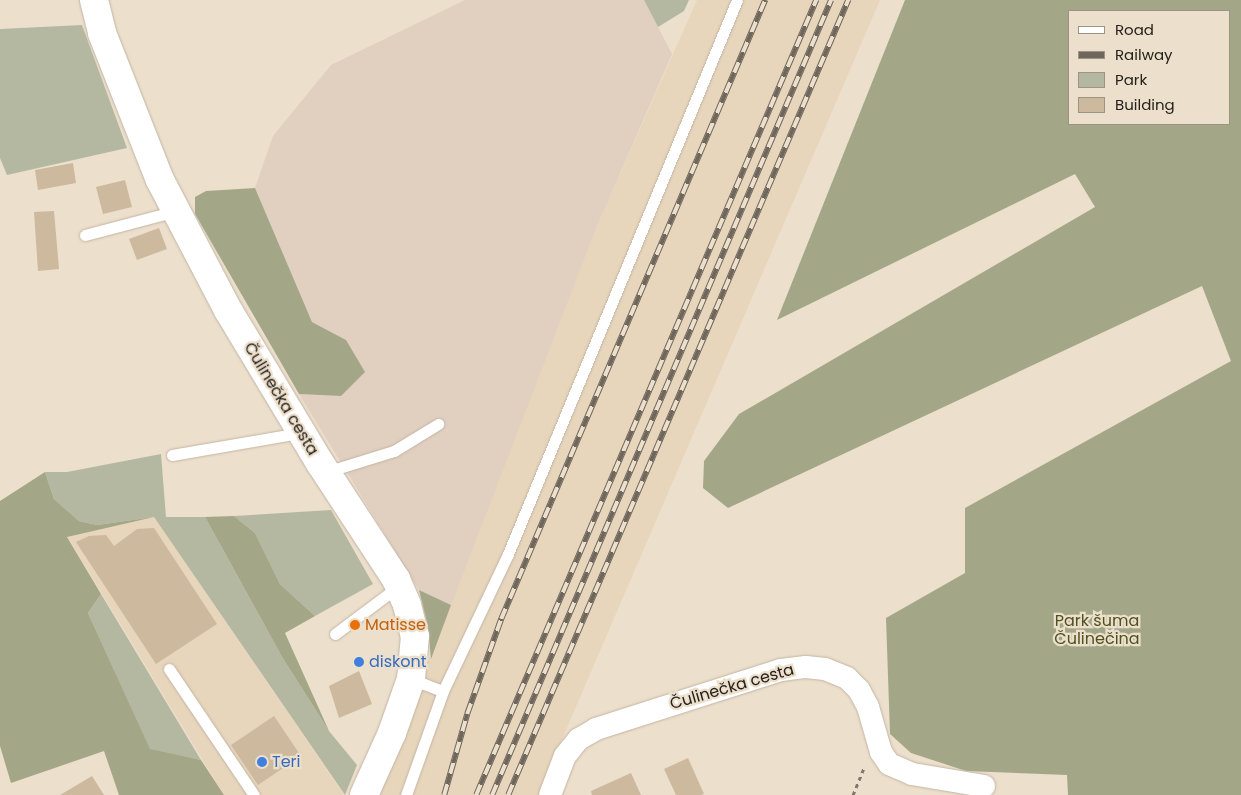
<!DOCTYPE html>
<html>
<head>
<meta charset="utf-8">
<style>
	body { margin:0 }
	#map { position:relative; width:1241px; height:795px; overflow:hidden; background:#ecdfcc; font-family:Poppins,sans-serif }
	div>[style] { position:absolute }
	.built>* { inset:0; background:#e7d5bc }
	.industrial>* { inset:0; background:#e1cfc0 }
	.green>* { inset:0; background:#b5b8a1 }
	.forest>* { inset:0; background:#a3a788 }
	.building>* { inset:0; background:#cdb99e }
	.path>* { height:3px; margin-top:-1.5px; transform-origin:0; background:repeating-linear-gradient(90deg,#80786c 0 4px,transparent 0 8px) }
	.roads { filter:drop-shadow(0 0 1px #c2b5a3) drop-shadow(0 0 1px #c2b5a3) }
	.service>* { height:11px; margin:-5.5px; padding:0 5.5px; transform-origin:5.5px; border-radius:5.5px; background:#fff }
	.minor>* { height:22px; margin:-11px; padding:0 11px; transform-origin:11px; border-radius:11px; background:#fff }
	.tertiary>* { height:28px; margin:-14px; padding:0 14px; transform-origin:14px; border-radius:14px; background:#fff }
	.rail>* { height:5.5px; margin-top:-2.75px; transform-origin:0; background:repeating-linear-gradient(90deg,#ecdfcc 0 11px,#6f675c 0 22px); box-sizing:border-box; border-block:1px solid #6f675c }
	.dots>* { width:14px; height:14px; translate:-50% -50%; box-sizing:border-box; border:2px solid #ecdfcc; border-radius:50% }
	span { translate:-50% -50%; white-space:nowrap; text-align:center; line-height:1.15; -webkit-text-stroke:4.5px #ecdfcc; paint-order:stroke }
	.street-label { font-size:16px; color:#26211b }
	.park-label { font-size:16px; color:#4e521e }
	.food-label { font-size:16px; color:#c56008 }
	.left { translate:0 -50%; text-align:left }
	.shop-label { font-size:16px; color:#366cbe }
	.legend { position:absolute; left:1068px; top:10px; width:162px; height:115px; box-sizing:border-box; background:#ecdfcc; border:1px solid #9d9385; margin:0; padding:6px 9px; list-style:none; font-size:15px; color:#26211b }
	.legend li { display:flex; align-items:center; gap:10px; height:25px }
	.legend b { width:25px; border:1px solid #9d9385 }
</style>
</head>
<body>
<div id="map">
	<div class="built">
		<div style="clip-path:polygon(697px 0,880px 0,538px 795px,376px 795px,595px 231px)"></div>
		<div style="clip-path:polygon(154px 517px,344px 795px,224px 795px,67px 536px)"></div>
	</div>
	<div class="industrial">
		<div style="clip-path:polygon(465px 0,644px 0,672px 54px,595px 231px,451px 605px,419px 590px,299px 394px,341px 396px,346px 340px,312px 322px,255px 188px,273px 136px,331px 65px)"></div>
	</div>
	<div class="green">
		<div style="clip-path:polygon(644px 0,689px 0,684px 11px,658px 27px)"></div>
		<div style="clip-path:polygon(82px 25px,127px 148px,7px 175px,0 158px,0 29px)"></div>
		<div style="clip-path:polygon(161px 454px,166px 517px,205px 517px,282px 657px,329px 731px,357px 765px,345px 795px,154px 517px,97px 525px,79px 521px,54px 499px,45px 472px,67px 472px)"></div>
		<div style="clip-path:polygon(331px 510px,373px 584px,315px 616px,280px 584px,255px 533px,234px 516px)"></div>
		<div style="clip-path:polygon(101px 594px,201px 760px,150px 750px,88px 613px)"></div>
	</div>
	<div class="forest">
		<div style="clip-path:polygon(evenodd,905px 0,1241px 0,1241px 795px,1068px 795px,1067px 775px,966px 771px,911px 753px,890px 734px,886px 618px,965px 573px,965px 508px,1231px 361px,1202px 286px,728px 508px,703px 488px,704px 461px,739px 414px,1095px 207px,1075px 174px,777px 320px,905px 0,1070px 11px,1230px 11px,1230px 124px,1070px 124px,1070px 11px)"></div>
		<div style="clip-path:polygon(255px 188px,312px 322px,346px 340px,365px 372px,341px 396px,299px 394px,195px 214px,195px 197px,206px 191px)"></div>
		<div style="clip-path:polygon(45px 472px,54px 499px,79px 521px,97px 525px,154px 517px,67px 537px,101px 594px,88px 613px,150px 749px,201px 760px,224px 795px,119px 795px,104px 751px,11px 783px,0 746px,0 501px)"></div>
		<div style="clip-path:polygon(234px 516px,255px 533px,280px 584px,315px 616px,285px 633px,329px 731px,282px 657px,205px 517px)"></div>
		<div style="clip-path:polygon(419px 590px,451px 605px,431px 659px,428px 627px)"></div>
	</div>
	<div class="building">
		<div style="clip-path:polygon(73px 163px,76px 183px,38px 190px,35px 170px)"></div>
		<div style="clip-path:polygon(125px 180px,132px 207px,103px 214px,96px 187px)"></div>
		<div style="clip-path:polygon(54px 211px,59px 269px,38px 271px,34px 212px)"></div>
		<div style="clip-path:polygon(159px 228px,167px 249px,137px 260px,129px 239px)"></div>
		<div style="clip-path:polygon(154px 528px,217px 624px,156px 664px,76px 542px,89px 536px,106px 535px,114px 546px,137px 529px)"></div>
		<div style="clip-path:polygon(359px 671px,372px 704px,339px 718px,329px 686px)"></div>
		<div style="clip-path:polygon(274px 716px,301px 756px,258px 785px,231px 745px)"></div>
		<div style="clip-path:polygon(688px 758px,704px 794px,701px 795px,676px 795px,664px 769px)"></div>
		<div style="clip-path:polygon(631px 773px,641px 795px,592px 795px,591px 791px)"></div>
		<div style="clip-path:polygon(92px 776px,104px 795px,60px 795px)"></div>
	</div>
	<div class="path">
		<div style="left:853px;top:795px;width:31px;rotate:-68deg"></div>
	</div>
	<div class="roads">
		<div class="service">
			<div style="left:85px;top:235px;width:94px;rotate:-14.8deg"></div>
			<div style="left:172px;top:455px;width:130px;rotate:-9.8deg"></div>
			<div style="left:326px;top:472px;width:71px;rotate:-17.2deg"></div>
			<div style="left:394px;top:451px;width:52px;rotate:-31.5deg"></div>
			<div style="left:335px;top:634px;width:80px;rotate:-36.9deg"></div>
			<div style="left:169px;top:669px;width:152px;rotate:56deg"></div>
			<div style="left:411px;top:679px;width:34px;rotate:21deg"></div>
			<div style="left:406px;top:795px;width:110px;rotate:-70.4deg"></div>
			<div style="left:443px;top:691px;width:152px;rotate:-64.6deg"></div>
			<div style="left:508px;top:554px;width:599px;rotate:-67.54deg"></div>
		</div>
		<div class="minor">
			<div style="left:550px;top:795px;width:42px;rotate:-69deg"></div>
			<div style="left:565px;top:756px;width:22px;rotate:-51deg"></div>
			<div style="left:579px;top:739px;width:20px;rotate:-30deg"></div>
			<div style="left:596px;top:729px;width:194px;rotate:-17.7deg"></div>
			<div style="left:781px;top:670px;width:25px;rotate:-7deg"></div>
			<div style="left:806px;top:667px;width:19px;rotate:6deg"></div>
			<div style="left:825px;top:669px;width:24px;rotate:22deg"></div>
			<div style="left:847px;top:678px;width:17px;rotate:45deg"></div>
			<div style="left:859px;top:690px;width:19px;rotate:62deg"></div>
			<div style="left:868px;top:707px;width:47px;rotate:73.9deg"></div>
			<div style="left:881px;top:752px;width:14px;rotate:56deg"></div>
			<div style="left:889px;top:764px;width:25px;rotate:23deg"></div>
			<div style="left:912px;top:774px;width:73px;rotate:9.5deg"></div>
		</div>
		<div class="tertiary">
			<div style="left:94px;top:0;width:34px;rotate:76deg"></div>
			<div style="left:102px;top:33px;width:158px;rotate:68.5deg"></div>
			<div style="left:160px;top:180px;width:147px;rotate:62.4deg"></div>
			<div style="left:228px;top:310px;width:179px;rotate:59deg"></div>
			<div style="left:320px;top:463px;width:139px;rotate:56.8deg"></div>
			<div style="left:396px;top:579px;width:28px;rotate:67deg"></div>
			<div style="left:407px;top:605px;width:32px;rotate:76deg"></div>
			<div style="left:415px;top:636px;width:43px;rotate:95.3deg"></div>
			<div style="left:411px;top:679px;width:57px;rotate:109.4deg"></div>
			<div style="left:392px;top:733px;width:68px;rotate:114.3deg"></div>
		</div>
	</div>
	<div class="rail">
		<div style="left:444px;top:795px;width:84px;rotate:-74.1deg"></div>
		<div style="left:467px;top:714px;width:101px;rotate:-70.3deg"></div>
		<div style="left:501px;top:619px;width:673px;rotate:-66.9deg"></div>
		<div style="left:476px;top:795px;width:865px;rotate:-66.84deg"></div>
		<div style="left:492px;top:795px;width:864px;rotate:-66.91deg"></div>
		<div style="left:508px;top:795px;width:865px;rotate:-66.84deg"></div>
	</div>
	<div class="dots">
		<div style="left:355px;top:625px;background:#e8710a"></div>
		<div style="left:359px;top:662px;background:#3f7fe0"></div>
		<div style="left:262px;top:762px;background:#3f7fe0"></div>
	</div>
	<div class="street-label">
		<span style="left:281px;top:399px;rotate:59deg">Čulinečka cesta</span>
		<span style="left:732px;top:687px;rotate:-16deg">Čulinečka cesta</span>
	</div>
	<div class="park-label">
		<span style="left:1097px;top:630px">Park šuma<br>Čulinečina</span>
	</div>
	<div class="food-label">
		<span class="left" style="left:365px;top:625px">Matisse</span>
	</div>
	<div class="shop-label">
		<span class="left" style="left:369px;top:662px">diskont</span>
		<span class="left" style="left:272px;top:762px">Teri</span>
	</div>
	<ul class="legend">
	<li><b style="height:6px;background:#fff"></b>Road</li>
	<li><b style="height:6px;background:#6f675c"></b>Railway</li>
	<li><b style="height:14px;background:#b5b8a1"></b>Park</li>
	<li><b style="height:14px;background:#cdb99e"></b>Building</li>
	</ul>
</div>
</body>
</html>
